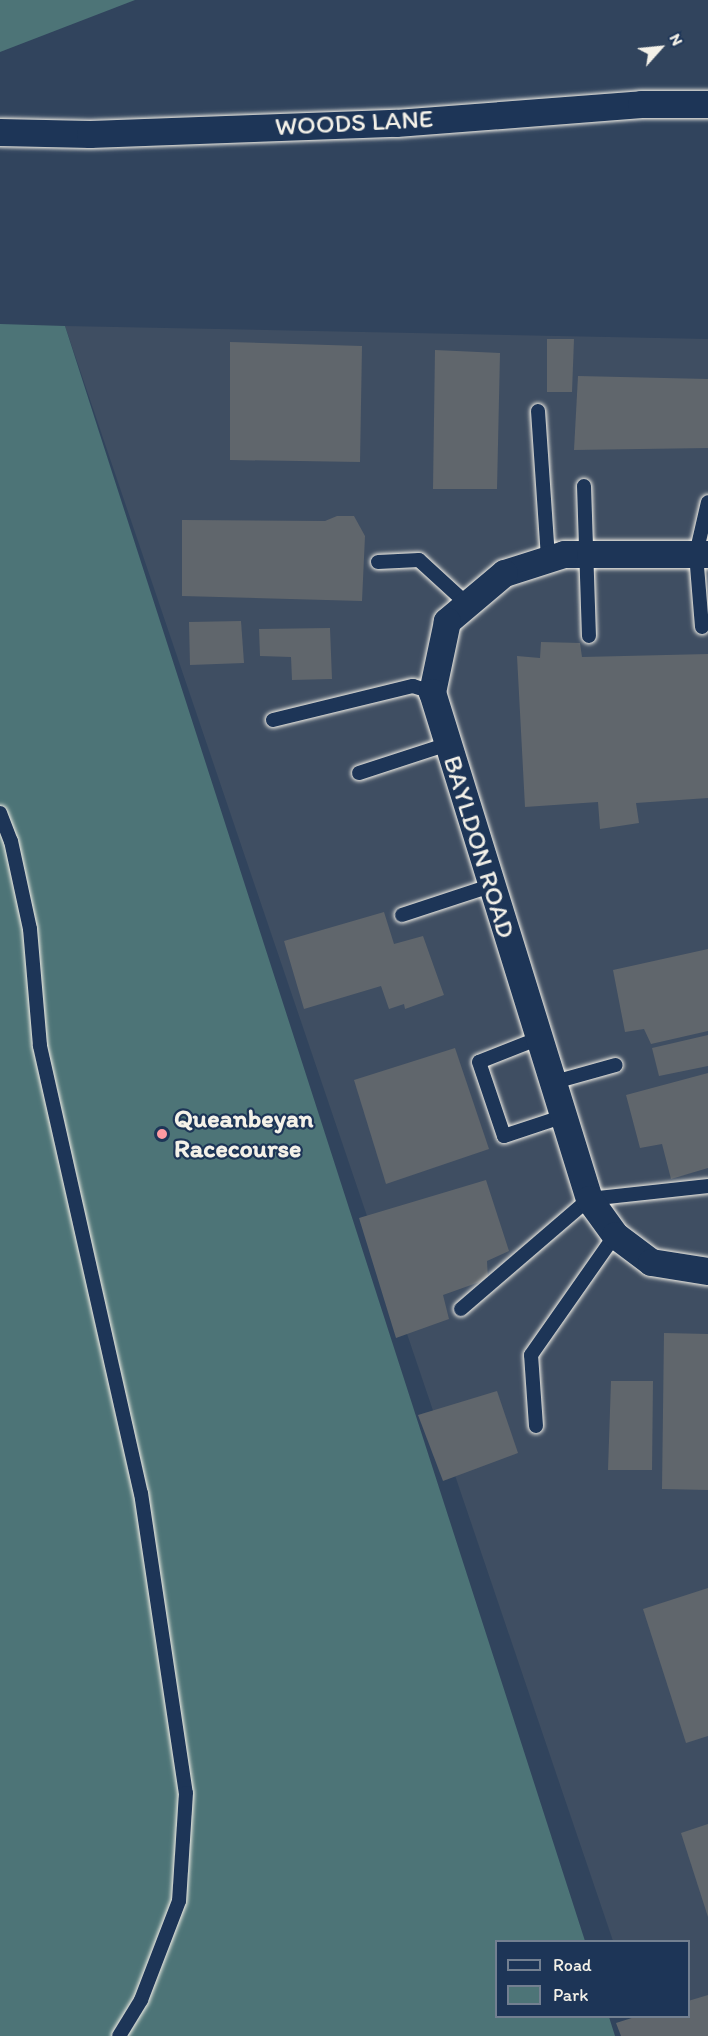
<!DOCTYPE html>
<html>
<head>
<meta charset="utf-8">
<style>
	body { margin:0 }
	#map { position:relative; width:708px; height:2036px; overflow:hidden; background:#31445d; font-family:Itim,sans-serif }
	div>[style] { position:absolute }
	.built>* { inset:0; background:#3f4e62 }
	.green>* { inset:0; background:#4d7477 }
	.building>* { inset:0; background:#60666c }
	.roads { filter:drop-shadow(0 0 2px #f4f1e8) drop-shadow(0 0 2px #f4f1e8) }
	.service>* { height:14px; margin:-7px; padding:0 7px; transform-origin:7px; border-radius:7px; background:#1d3557 }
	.minor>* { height:27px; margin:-13.5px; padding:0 13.5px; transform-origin:13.5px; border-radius:13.5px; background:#1d3557 }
	.dots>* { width:16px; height:16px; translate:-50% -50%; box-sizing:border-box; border:3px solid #1d3557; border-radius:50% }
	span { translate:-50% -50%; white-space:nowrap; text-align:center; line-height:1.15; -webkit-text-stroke:4.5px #1d3557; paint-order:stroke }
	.street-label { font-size:26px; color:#f4f1e8 }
	.poi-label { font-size:26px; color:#f4f1e8; font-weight:700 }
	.left { translate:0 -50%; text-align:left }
	.legend { position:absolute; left:495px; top:1940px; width:195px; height:78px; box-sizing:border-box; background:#1d3557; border:2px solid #738091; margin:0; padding:8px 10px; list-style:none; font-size:18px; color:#f4f1e8 }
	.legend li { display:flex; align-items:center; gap:12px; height:30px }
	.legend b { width:30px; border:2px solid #738091 }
	.north { position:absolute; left:630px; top:18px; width:60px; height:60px; -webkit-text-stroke:4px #1d3557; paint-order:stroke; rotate:63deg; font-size:16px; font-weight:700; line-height:24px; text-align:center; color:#f4f1e8 }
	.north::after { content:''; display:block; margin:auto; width:21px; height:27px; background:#f4f1e8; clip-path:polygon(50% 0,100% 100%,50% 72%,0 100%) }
</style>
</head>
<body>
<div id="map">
	<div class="built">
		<div style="clip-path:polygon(65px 326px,708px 339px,708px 2036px,688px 2016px,688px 1942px,613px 1941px)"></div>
	</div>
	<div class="green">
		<div style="clip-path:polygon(0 0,135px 0,0 52px)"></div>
		<div style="clip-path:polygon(0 324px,65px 326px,585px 1941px,496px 1942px,496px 2016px,609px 2017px,615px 2036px,0 2036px)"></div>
	</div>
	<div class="building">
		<div style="clip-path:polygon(547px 339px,574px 339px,572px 392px,547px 392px)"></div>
		<div style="clip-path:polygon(230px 342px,362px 346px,360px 462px,230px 460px)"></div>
		<div style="clip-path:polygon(435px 350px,500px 353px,497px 489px,433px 489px)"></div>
		<div style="clip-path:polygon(578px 376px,708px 379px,708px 448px,574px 450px)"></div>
		<div style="clip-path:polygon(337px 516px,354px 516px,365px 536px,362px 601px,182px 596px,182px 520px,325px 521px)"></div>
		<div style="clip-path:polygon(241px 621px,244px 663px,190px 665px,189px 622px)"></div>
		<div style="clip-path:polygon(330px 628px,332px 679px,292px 680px,291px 657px,260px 656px,259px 629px)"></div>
		<div style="clip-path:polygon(541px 642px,580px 643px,582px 657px,708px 654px,708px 798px,636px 803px,639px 823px,600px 829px,598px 802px,525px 807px,517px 656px,540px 658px)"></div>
		<div style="clip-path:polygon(384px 912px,394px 944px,423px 936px,444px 995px,405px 1009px,404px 1004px,389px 1009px,381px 986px,304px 1009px,284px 941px)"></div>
		<div style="clip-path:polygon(708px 949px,708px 1031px,651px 1044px,644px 1029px,625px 1032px,613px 970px)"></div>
		<div style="clip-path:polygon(708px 1035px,708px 1066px,659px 1076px,652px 1048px)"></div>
		<div style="clip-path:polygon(455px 1048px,489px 1149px,386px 1184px,354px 1080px)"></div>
		<div style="clip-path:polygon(708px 1073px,708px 1168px,671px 1179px,662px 1144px,640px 1148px,626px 1095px)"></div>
		<div style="clip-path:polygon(486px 1180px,509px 1251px,487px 1261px,488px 1279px,443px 1295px,449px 1319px,396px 1338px,359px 1218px)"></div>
		<div style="clip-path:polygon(664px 1333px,708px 1334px,708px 1490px,662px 1489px)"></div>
		<div style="clip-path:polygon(611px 1381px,653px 1381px,652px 1470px,608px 1470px)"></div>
		<div style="clip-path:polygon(497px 1391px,518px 1453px,443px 1481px,418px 1415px)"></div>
		<div style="clip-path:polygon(708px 1588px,708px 1736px,686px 1743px,643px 1609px)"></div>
		<div style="clip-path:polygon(708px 1824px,708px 1917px,681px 1833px)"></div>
		<div style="clip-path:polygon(708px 1995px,708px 2036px,621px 2036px,616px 2023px,638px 2016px,688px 2016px,688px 2001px)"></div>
	</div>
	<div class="roads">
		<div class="service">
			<div style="left:538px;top:411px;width:148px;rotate:86.1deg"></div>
			<div style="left:584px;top:486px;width:150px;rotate:88.1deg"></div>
			<div style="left:378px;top:562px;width:41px;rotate:-2.8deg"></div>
			<div style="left:419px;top:560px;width:65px;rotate:42.5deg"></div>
			<div style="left:702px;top:627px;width:73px;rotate:-94.7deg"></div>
			<div style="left:696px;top:554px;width:53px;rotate:-77deg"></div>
			<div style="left:273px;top:720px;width:144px;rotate:-13.7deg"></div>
			<div style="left:413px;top:686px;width:20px;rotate:18deg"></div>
			<div style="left:359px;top:773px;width:94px;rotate:-18deg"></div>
			<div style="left:0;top:813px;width:30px;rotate:69deg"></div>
			<div style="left:11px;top:841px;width:90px;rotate:77.8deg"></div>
			<div style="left:30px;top:929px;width:117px;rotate:85.1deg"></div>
			<div style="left:40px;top:1046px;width:458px;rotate:77.3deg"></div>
			<div style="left:141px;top:1493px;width:303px;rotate:81.5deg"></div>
			<div style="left:186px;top:1793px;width:108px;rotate:93.7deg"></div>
			<div style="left:179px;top:1901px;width:106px;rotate:111deg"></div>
			<div style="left:141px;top:2000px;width:42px;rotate:121.4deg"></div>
			<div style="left:402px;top:915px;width:93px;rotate:-18.2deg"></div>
			<div style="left:537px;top:1039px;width:62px;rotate:158.4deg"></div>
			<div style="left:479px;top:1062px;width:78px;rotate:71.3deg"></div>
			<div style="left:504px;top:1136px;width:60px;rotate:-18.4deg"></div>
			<div style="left:551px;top:1083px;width:67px;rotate:-15.5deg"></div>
			<div style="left:461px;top:1309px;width:169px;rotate:-40.7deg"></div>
			<div style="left:589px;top:1199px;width:120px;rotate:-6.2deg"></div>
			<div style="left:536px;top:1426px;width:71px;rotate:-94deg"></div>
			<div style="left:531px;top:1355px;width:146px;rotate:-55deg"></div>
		</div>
		<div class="minor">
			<div style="left:0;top:132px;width:90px;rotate:1.3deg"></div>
			<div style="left:90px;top:134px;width:306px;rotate:-2.1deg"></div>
			<div style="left:396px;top:123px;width:246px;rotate:-4.4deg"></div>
			<div style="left:641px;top:104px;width:67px"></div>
			<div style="left:708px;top:554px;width:144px;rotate:180deg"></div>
			<div style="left:564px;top:554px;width:63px;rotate:162.4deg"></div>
			<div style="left:504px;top:573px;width:75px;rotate:139.9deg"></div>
			<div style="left:447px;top:621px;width:73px;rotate:101.9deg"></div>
			<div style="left:432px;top:692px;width:531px;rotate:72.79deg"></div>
			<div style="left:589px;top:1199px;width:44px;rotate:54.2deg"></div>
			<div style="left:615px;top:1235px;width:45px;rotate:36.9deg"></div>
			<div style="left:651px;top:1262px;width:58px;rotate:9deg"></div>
		</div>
	</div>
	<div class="dots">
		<div style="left:162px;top:1134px;background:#ff9aa2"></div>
	</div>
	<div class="street-label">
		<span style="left:354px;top:123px;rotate:-3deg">WOODS LANE</span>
		<span style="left:479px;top:847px;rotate:73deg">BAYLDON ROAD</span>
	</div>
	<div class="poi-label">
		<span class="left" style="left:174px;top:1134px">Queanbeyan<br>Racecourse</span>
	</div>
	<ul class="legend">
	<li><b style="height:8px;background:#1d3557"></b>Road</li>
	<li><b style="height:16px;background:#4d7477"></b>Park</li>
	</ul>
	<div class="north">N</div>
</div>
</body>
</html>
